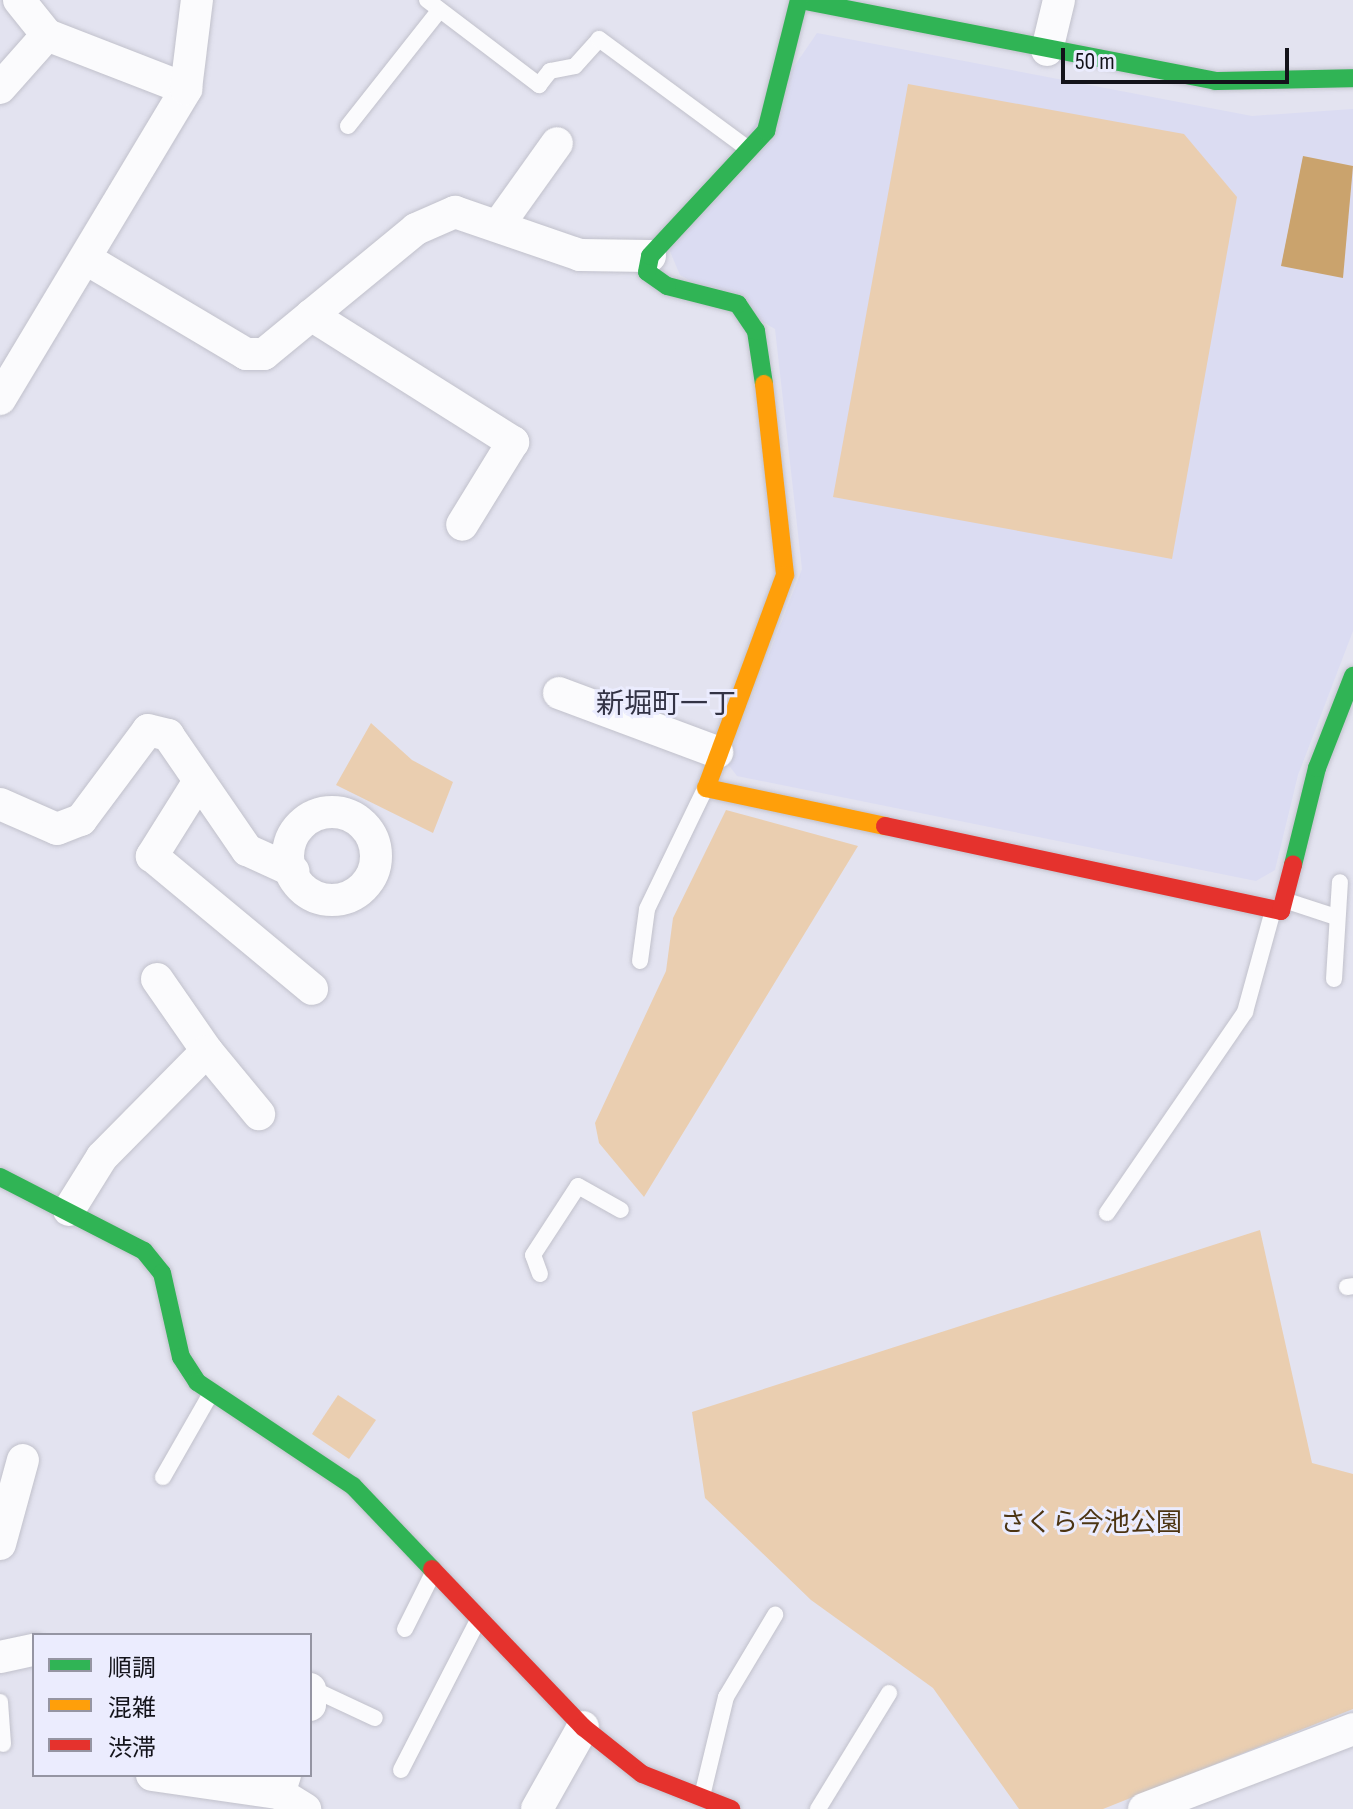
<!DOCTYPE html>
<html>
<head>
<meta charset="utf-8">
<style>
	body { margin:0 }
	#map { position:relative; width:1353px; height:1809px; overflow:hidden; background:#e3e3f0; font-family:"Sofia Sans Condensed","Noto Sans JP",sans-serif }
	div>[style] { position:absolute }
	.built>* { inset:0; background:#dbdcf2 }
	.green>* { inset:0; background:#eaceb0 }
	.water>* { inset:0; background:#caa36d }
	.roads { filter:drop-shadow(0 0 2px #c1c1cb) drop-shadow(0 0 2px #c1c1cb) }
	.lane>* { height:16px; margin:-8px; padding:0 8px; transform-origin:8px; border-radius:8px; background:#fbfbfd }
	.street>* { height:32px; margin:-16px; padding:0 16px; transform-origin:16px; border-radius:16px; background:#fbfbfd }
	.street>.ring { margin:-16px; padding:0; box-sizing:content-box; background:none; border:32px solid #fbfbfd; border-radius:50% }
	.fast>* { height:18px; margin:-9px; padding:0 9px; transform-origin:9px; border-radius:9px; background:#30b455 }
	.slow>* { height:18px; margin:-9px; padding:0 9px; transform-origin:9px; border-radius:9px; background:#ff9f0a }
	.jam>* { height:18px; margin:-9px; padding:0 9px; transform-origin:9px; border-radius:9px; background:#e5322d }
	span { translate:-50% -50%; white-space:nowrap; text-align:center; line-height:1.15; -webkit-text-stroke:6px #ebecfe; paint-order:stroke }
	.park-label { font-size:26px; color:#4c3412 }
	.neighbourhood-label { font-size:28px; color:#333345 }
	.legend { position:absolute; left:32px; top:1633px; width:280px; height:144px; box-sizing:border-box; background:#ebecfe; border:2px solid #9595a3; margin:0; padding:10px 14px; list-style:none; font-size:24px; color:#13131a }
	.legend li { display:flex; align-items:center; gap:16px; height:40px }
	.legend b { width:40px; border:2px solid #9595a3 }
	.scale { position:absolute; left:1061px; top:48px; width:228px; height:36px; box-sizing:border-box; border:4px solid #13131a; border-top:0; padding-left:10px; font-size:24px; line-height:28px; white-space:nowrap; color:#13131a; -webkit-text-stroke:6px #ebecfe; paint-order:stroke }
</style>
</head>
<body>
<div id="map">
	<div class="built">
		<div style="clip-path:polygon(817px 33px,1252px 116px,1353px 109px,1353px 631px,1298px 775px,1275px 870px,1256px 881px,737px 776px,727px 763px,802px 569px,775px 329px,680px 275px,669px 249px)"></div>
	</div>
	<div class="green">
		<div style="clip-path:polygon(908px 84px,1184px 134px,1237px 197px,1172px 559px,833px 497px)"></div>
		<div style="clip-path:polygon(371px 723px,412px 760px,453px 782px,433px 833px,336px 785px)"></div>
		<div style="clip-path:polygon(726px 810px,858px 846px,644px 1197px,599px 1143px,595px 1123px,666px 971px,673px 918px)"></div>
		<div style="clip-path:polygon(1260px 1230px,1312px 1463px,1353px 1474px,1353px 1709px,1103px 1809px,1019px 1809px,933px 1688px,811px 1600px,705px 1498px,692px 1412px)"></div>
		<div style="clip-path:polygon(338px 1395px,376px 1420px,349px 1459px,312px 1434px)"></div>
	</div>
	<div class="water">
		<div style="clip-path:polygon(1303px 156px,1353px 166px,1343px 278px,1281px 266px)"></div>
	</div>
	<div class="roads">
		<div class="lane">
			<div style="left:427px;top:0;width:141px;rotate:37.2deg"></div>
			<div style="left:539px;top:85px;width:18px;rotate:-52deg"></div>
			<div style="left:550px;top:71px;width:25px;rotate:-11deg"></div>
			<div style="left:575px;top:66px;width:36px;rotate:-48deg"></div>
			<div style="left:599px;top:39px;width:185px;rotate:36.4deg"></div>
			<div style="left:348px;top:126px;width:145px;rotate:-51.7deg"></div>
			<div style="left:1284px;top:900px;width:55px;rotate:18.1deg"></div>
			<div style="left:640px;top:961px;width:52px;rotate:-82.3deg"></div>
			<div style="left:647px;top:909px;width:133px;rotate:-64.2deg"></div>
			<div style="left:1334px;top:979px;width:97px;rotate:-86.5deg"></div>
			<div style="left:1107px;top:1213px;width:244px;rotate:-55.5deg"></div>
			<div style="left:1245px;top:1012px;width:106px;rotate:-74.6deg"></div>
			<div style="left:540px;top:1274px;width:20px;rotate:-110deg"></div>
			<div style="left:533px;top:1255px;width:82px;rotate:-56.9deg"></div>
			<div style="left:578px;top:1186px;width:49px;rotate:29.2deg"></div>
			<div style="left:1347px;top:1287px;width:6px;rotate:-9deg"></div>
			<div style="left:163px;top:1477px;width:95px;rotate:-60.2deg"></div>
			<div style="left:405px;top:1629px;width:63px;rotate:-63.4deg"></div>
			<div style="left:315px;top:1690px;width:66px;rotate:25deg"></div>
			<div style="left:0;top:1702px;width:42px;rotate:85.9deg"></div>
			<div style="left:401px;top:1770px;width:166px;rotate:-62.8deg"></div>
			<div style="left:702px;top:1796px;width:102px;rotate:-76.4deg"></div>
			<div style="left:726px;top:1697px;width:96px;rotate:-59.1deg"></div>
			<div style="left:818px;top:1809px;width:136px;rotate:-58.5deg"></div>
		</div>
		<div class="street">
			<div style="left:19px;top:0;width:45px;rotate:51.3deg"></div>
			<div style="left:1047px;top:50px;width:51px;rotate:-76.5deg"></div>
			<div style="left:0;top:88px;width:71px;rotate:-48.4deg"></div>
			<div style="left:47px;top:35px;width:149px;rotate:21.2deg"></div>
			<div style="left:500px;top:223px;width:98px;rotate:-54.5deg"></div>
			<div style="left:88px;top:260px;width:184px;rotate:30.7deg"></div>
			<div style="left:246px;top:354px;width:18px"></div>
			<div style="left:264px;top:354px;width:197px;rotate:-39.4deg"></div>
			<div style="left:416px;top:229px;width:43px;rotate:-23.6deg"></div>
			<div style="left:455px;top:212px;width:132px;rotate:19deg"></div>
			<div style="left:580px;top:255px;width:70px;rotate:0.8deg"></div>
			<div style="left:311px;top:315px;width:239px;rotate:32.2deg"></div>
			<div style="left:513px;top:442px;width:97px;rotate:121.6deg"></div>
			<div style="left:0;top:399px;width:362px;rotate:-59deg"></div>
			<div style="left:186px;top:89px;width:90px;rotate:-83deg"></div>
			<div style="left:559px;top:693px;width:169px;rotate:20.5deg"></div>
			<div style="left:199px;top:781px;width:89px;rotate:122.1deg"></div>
			<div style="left:152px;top:856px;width:208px;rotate:39.7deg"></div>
			<div style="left:0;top:804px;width:62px;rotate:23.7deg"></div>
			<div style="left:57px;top:829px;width:26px;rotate:-21deg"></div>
			<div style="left:81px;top:820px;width:112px;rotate:-53.3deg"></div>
			<div style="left:148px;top:730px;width:21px;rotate:14deg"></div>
			<div style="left:168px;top:735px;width:140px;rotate:55.5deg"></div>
			<div style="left:247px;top:850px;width:51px;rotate:24.5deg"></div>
			<div class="ring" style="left:288px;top:812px;width:56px;height:56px"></div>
			<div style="left:157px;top:979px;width:88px;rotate:55.2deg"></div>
			<div style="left:69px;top:1210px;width:62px;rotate:-58.1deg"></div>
			<div style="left:102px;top:1157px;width:149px;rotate:-45.3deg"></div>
			<div style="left:207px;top:1051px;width:82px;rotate:50.5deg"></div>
			<div style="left:0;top:1544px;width:87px;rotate:-74.7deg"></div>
			<div style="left:0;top:1657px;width:35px;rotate:-12deg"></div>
			<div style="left:310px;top:1689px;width:16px;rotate:90deg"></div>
			<div style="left:152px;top:1775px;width:128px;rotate:8.1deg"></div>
			<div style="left:285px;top:1775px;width:19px;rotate:108deg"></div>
			<div style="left:279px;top:1793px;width:31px;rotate:32deg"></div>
			<div style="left:537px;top:1809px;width:94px;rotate:-60.7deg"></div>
			<div style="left:1144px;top:1809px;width:224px;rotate:-20.9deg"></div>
		</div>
		<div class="fast">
			<div style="left:800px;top:0;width:423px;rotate:11deg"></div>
			<div style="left:1215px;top:81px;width:138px;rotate:-1.2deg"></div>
			<div style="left:764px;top:384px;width:54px;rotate:-98.6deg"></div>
			<div style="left:756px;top:331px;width:32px;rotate:-124deg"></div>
			<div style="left:738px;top:304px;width:73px;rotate:-165.8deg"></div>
			<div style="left:667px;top:286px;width:24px;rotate:-145deg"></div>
			<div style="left:647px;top:272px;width:16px;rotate:-79deg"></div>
			<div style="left:650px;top:256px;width:171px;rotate:-47.1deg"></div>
			<div style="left:766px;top:131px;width:135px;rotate:-75.9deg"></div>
			<div style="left:1293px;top:865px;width:100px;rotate:-76.1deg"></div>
			<div style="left:1317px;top:768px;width:99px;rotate:-68.6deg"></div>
			<div style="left:0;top:1177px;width:162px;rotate:27.2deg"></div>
			<div style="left:144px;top:1251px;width:28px;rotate:51deg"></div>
			<div style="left:162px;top:1273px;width:86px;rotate:77.3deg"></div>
			<div style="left:181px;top:1357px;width:30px;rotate:57deg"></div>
			<div style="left:197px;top:1382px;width:187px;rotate:33.7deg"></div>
			<div style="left:353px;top:1486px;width:115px;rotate:46.4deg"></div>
		</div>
		<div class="slow">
			<div style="left:764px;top:384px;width:192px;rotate:83.7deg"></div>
			<div style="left:785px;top:575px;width:227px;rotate:110.3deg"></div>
			<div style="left:706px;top:788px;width:183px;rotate:12deg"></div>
		</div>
		<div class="jam">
			<div style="left:885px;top:826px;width:405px;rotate:12.1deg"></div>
			<div style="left:1281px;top:911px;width:48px;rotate:-75.4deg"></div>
			<div style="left:432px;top:1569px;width:219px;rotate:46.3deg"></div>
			<div style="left:583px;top:1727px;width:75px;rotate:38.5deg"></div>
			<div style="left:642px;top:1774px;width:96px;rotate:21.5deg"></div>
		</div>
	</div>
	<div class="park-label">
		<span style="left:1091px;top:1524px">さくら今池公園</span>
	</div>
	<div class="neighbourhood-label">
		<span style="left:666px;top:705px">新堀町一丁</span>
	</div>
	<ul class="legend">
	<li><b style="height:10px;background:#30b455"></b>順調</li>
	<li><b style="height:10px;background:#ff9f0a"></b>混雑</li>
	<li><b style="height:10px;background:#e5322d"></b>渋滞</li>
	</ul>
	<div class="scale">50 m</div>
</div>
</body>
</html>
